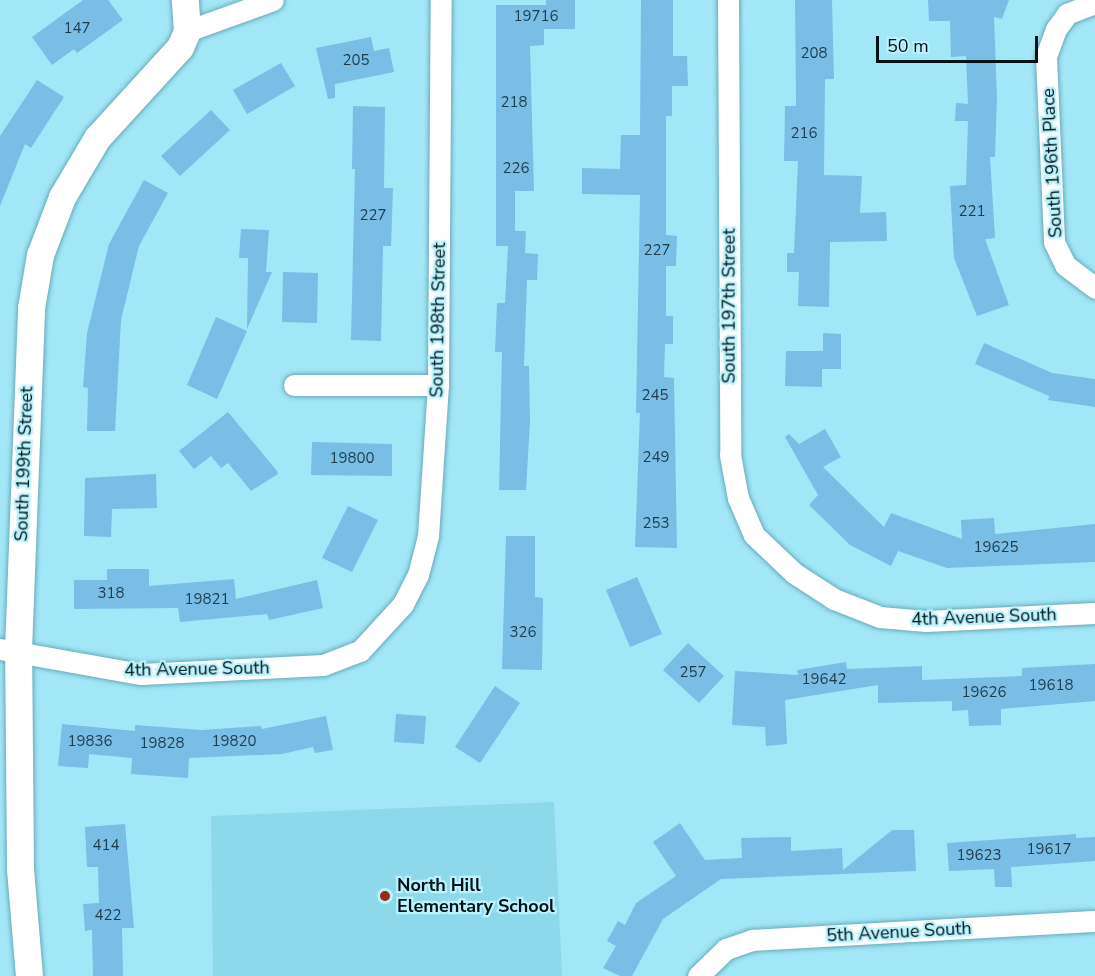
<!DOCTYPE html>
<html>
<head>
<meta charset="utf-8">
<style>
	body { margin:0 }
	#map { position:relative; width:1095px; height:976px; overflow:hidden; background:#a2e7f7; font-family:"Nunito Sans",sans-serif }
	div>[style] { position:absolute }
	.built>* { inset:0; background:#8bd9ea }
	.building>* { inset:0; background:#78bee5 }
	.roads { filter:drop-shadow(0 0 2px #68abbb) drop-shadow(0 0 2px #68abbb) }
	.minor>* { height:21px; margin:-10.5px; padding:0 10.5px; transform-origin:10.5px; border-radius:10.5px; background:#fff }
	.tertiary>* { height:27px; margin:-13.5px; padding:0 13.5px; transform-origin:13.5px; border-radius:13.5px; background:#fff }
	.dots>* { width:16px; height:16px; translate:-50% -50%; box-sizing:border-box; border:3px solid #bbf2fe; border-radius:50% }
	span { translate:-50% -50%; white-space:nowrap; text-align:center; line-height:1.15; -webkit-text-stroke:4.5px #bbf2fe; paint-order:stroke }
	.number-label { font-size:15px; color:#1e3d4b }
	.number-label span { -webkit-text-stroke-width:0 }
	.street-label { font-size:18px; color:#001218 }
	.poi-label { font-size:18px; color:#001218; font-weight:700 }
	.left { translate:0 -50%; text-align:left }
	.scale { position:absolute; left:876px; top:36px; width:162px; height:27px; box-sizing:border-box; border:3px solid #001218; border-top:0; padding-left:8px; font-size:18px; line-height:21px; white-space:nowrap; color:#001218; -webkit-text-stroke:4px #bbf2fe; paint-order:stroke }
</style>
</head>
<body>
<div id="map">
	<div class="built">
		<div style="clip-path:polygon(554px 802px,562px 976px,213px 976px,211px 816px)"></div>
	</div>
	<div class="building">
		<div style="clip-path:polygon(83px 0,108px 0,123px 20px,77px 53px,74px 49px,52px 65px,32px 37px)"></div>
		<div style="clip-path:polygon(546px 0,575px 0,575px 29px,544px 29px,544px 45px,530px 46px,534px 191px,515px 191px,515px 231px,526px 231px,525px 253px,538px 254px,537px 280px,527px 280px,524px 366px,529px 366px,530px 421px,526px 490px,499px 490px,502px 352px,495px 352px,497px 303px,505px 303px,508px 246px,496px 246px,496px 5px,546px 5px)"></div>
		<div style="clip-path:polygon(641px 0,673px 0,673px 56px,687px 56px,688px 86px,672px 86px,672px 116px,666px 116px,666px 235px,677px 236px,676px 266px,666px 266px,666px 316px,673px 316px,673px 344px,665px 344px,664px 377px,674px 378px,677px 548px,635px 547px,640px 413px,636px 413px,640px 195px,582px 194px,582px 168px,620px 169px,621px 135px,640px 135px)"></div>
		<div style="clip-path:polygon(795px 0,832px 0,834px 79px,825px 79px,824px 175px,862px 176px,860px 213px,886px 212px,887px 241px,830px 242px,829px 307px,798px 306px,799px 272px,787px 272px,787px 253px,794px 253px,798px 161px,784px 161px,785px 106px,796px 106px)"></div>
		<div style="clip-path:polygon(928px 0,1009px 0,1002px 19px,994px 17px,997px 97px,995px 157px,990px 157px,995px 238px,985px 239px,1009px 305px,977px 316px,954px 258px,950px 186px,966px 185px,968px 121px,955px 121px,956px 103px,968px 104px,966px 56px,951px 57px,950px 21px,929px 21px)"></div>
		<div style="clip-path:polygon(371px 37px,374px 51px,389px 48px,394px 72px,335px 84px,335px 98px,328px 99px,316px 48px)"></div>
		<div style="clip-path:polygon(281px 63px,295px 86px,247px 114px,233px 90px)"></div>
		<div style="clip-path:polygon(37px 80px,64px 97px,31px 148px,25px 144px,0 206px,0 136px)"></div>
		<div style="clip-path:polygon(353px 106px,385px 107px,384px 188px,393px 188px,391px 246px,383px 246px,381px 341px,351px 340px,355px 169px,352px 169px)"></div>
		<div style="clip-path:polygon(211px 110px,230px 130px,180px 176px,161px 156px)"></div>
		<div style="clip-path:polygon(144px 180px,168px 193px,139px 246px,121px 320px,115px 431px,87px 431px,88px 388px,83px 387px,87px 333px,109px 244px)"></div>
		<div style="clip-path:polygon(241px 229px,269px 230px,266px 272px,272px 272px,247px 329px,248px 258px,239px 258px)"></div>
		<div style="clip-path:polygon(283px 272px,318px 273px,317px 323px,282px 322px)"></div>
		<div style="clip-path:polygon(216px 317px,247px 331px,217px 399px,187px 385px)"></div>
		<div style="clip-path:polygon(823px 333px,841px 334px,841px 369px,822px 369px,822px 387px,785px 386px,786px 351px,823px 351px)"></div>
		<div style="clip-path:polygon(984px 343px,1052px 373px,1095px 379px,1095px 407px,1048px 400px,1049px 396px,975px 364px)"></div>
		<div style="clip-path:polygon(228px 412px,277px 471px,278px 474px,251px 491px,228px 463px,221px 468px,211px 456px,194px 469px,179px 451px)"></div>
		<div style="clip-path:polygon(825px 429px,841px 457px,823px 467px,884px 527px,891px 513px,962px 539px,961px 520px,994px 518px,995px 534px,1095px 524px,1095px 562px,947px 568px,898px 551px,891px 566px,850px 545px,809px 505px,818px 495px,785px 437px,789px 434px,799px 444px)"></div>
		<div style="clip-path:polygon(312px 442px,392px 444px,392px 476px,311px 475px)"></div>
		<div style="clip-path:polygon(156px 474px,157px 508px,112px 509px,111px 537px,84px 536px,85px 478px)"></div>
		<div style="clip-path:polygon(348px 506px,378px 520px,352px 572px,322px 558px)"></div>
		<div style="clip-path:polygon(506px 536px,535px 536px,535px 597px,543px 598px,542px 670px,502px 669px)"></div>
		<div style="clip-path:polygon(107px 569px,149px 569px,149px 586px,234px 579px,236px 599px,317px 580px,323px 608px,269px 620px,267px 614px,180px 622px,178px 608px,74px 609px,74px 580px,107px 580px)"></div>
		<div style="clip-path:polygon(637px 577px,662px 634px,630px 647px,606px 590px)"></div>
		<div style="clip-path:polygon(688px 643px,724px 676px,699px 703px,663px 670px)"></div>
		<div style="clip-path:polygon(846px 662px,847px 669px,922px 666px,922px 680px,1022px 676px,1022px 668px,1095px 664px,1095px 701px,1001px 709px,1001px 725px,969px 726px,968px 710px,952px 711px,952px 701px,878px 703px,878px 685px,785px 700px,787px 744px,766px 746px,765px 727px,732px 725px,735px 671px,798px 675px,797px 670px)"></div>
		<div style="clip-path:polygon(495px 686px,520px 703px,480px 763px,455px 747px)"></div>
		<div style="clip-path:polygon(396px 714px,426px 716px,424px 744px,394px 742px)"></div>
		<div style="clip-path:polygon(326px 716px,333px 750px,315px 753px,313px 747px,282px 754px,189px 758px,188px 778px,131px 774px,132px 758px,89px 754px,88px 768px,58px 766px,62px 724px,135px 731px,135px 725px,202px 730px,261px 726px,262px 729px)"></div>
		<div style="clip-path:polygon(680px 823px,705px 860px,742px 858px,741px 838px,791px 837px,791px 851px,842px 848px,843px 870px,892px 830px,914px 830px,916px 871px,721px 879px,663px 919px,632px 976px,620px 976px,603px 968px,616px 946px,607px 941px,618px 921px,625px 925px,636px 903px,676px 876px,653px 842px)"></div>
		<div style="clip-path:polygon(125px 824px,134px 928px,122px 928px,123px 976px,93px 976px,92px 930px,85px 931px,83px 904px,99px 903px,98px 867px,87px 867px,85px 827px)"></div>
		<div style="clip-path:polygon(1076px 834px,1076px 838px,1095px 837px,1095px 861px,1011px 867px,1012px 887px,995px 887px,994px 869px,949px 871px,947px 843px)"></div>
	</div>
	<div class="roads">
		<div class="minor">
			<div style="left:728px;top:0;width:455px;rotate:89.7deg"></div>
			<div style="left:730px;top:455px;width:44px;rotate:79.5deg"></div>
			<div style="left:738px;top:498px;width:40px;rotate:66.6deg"></div>
			<div style="left:754px;top:535px;width:55px;rotate:43.5deg"></div>
			<div style="left:794px;top:573px;width:48px;rotate:33deg"></div>
			<div style="left:834px;top:599px;width:49px;rotate:21.4deg"></div>
			<div style="left:880px;top:617px;width:46px;rotate:5deg"></div>
			<div style="left:926px;top:621px;width:169px;rotate:-2.7deg"></div>
			<div style="left:1095px;top:3px;width:30px;rotate:159deg"></div>
			<div style="left:1067px;top:14px;width:19px;rotate:126deg"></div>
			<div style="left:1056px;top:29px;width:30px;rotate:110deg"></div>
			<div style="left:1046px;top:57px;width:185px;rotate:87.5deg"></div>
			<div style="left:1054px;top:242px;width:25px;rotate:64deg"></div>
			<div style="left:1065px;top:265px;width:38px;rotate:37deg"></div>
			<div style="left:187px;top:31px;width:91px;rotate:-19.8deg"></div>
			<div style="left:294px;top:385px;width:144px"></div>
			<div style="left:0;top:649px;width:143px;rotate:10.1deg"></div>
			<div style="left:141px;top:674px;width:182px;rotate:-2.8deg"></div>
			<div style="left:323px;top:665px;width:40px;rotate:-21deg"></div>
			<div style="left:360px;top:651px;width:64px;rotate:-47.5deg"></div>
			<div style="left:403px;top:604px;width:33px;rotate:-63deg"></div>
			<div style="left:418px;top:575px;width:40px;rotate:-75.6deg"></div>
			<div style="left:428px;top:536px;width:151px;rotate:-86.2deg"></div>
			<div style="left:438px;top:385px;width:385px;rotate:-89.6deg"></div>
			<div style="left:698px;top:976px;width:39px;rotate:-44deg"></div>
			<div style="left:726px;top:949px;width:28px;rotate:-19deg"></div>
			<div style="left:752px;top:940px;width:344px;rotate:-3.2deg"></div>
		</div>
		<div class="tertiary">
			<div style="left:29px;top:976px;width:108px;rotate:-94.8deg"></div>
			<div style="left:20px;top:868px;width:218px;rotate:-90.5deg"></div>
			<div style="left:18px;top:650px;width:342px;rotate:-87.8deg"></div>
			<div style="left:31px;top:308px;width:54px;rotate:-80.4deg"></div>
			<div style="left:40px;top:255px;width:62px;rotate:-69.2deg"></div>
			<div style="left:62px;top:197px;width:69px;rotate:-59.3deg"></div>
			<div style="left:97px;top:138px;width:123px;rotate:-47.6deg"></div>
			<div style="left:180px;top:47px;width:17px;rotate:-66deg"></div>
			<div style="left:187px;top:31px;width:31px;rotate:-94deg"></div>
		</div>
	</div>
	<div class="dots">
		<div style="left:385px;top:896px;background:#962d17"></div>
	</div>
	<div class="number-label">
		<span style="left:536px;top:17px">19716</span>
		<span style="left:77px;top:29px">147</span>
		<span style="left:814px;top:54px">208</span>
		<span style="left:356px;top:61px">205</span>
		<span style="left:514px;top:103px">218</span>
		<span style="left:804px;top:134px">216</span>
		<span style="left:516px;top:169px">226</span>
		<span style="left:972px;top:212px">221</span>
		<span style="left:373px;top:216px">227</span>
		<span style="left:657px;top:251px">227</span>
		<span style="left:655px;top:396px">245</span>
		<span style="left:656px;top:458px">249</span>
		<span style="left:352px;top:459px">19800</span>
		<span style="left:656px;top:524px">253</span>
		<span style="left:996px;top:548px">19625</span>
		<span style="left:111px;top:594px">318</span>
		<span style="left:207px;top:600px">19821</span>
		<span style="left:523px;top:633px">326</span>
		<span style="left:693px;top:673px">257</span>
		<span style="left:824px;top:680px">19642</span>
		<span style="left:1051px;top:686px">19618</span>
		<span style="left:984px;top:693px">19626</span>
		<span style="left:90px;top:742px">19836</span>
		<span style="left:234px;top:742px">19820</span>
		<span style="left:162px;top:744px">19828</span>
		<span style="left:106px;top:846px">414</span>
		<span style="left:1049px;top:850px">19617</span>
		<span style="left:979px;top:856px">19623</span>
		<span style="left:108px;top:916px">422</span>
	</div>
	<div class="street-label">
		<span style="left:1052px;top:163px;rotate:-93deg">South 196th Place</span>
		<span style="left:729px;top:306px;rotate:-90deg">South 197th Street</span>
		<span style="left:438px;top:320px;rotate:-89deg">South 198th Street</span>
		<span style="left:24px;top:464px;rotate:-88deg">South 199th Street</span>
		<span style="left:984px;top:617px;rotate:-2deg">4th Avenue South</span>
		<span style="left:197px;top:669px;rotate:-1deg">4th Avenue South</span>
		<span style="left:899px;top:932px;rotate:-3deg">5th Avenue South</span>
	</div>
	<div class="poi-label">
		<span class="left" style="left:397px;top:896px">North Hill<br>Elementary School</span>
	</div>
	<div class="scale">50 m</div>
</div>
</body>
</html>
